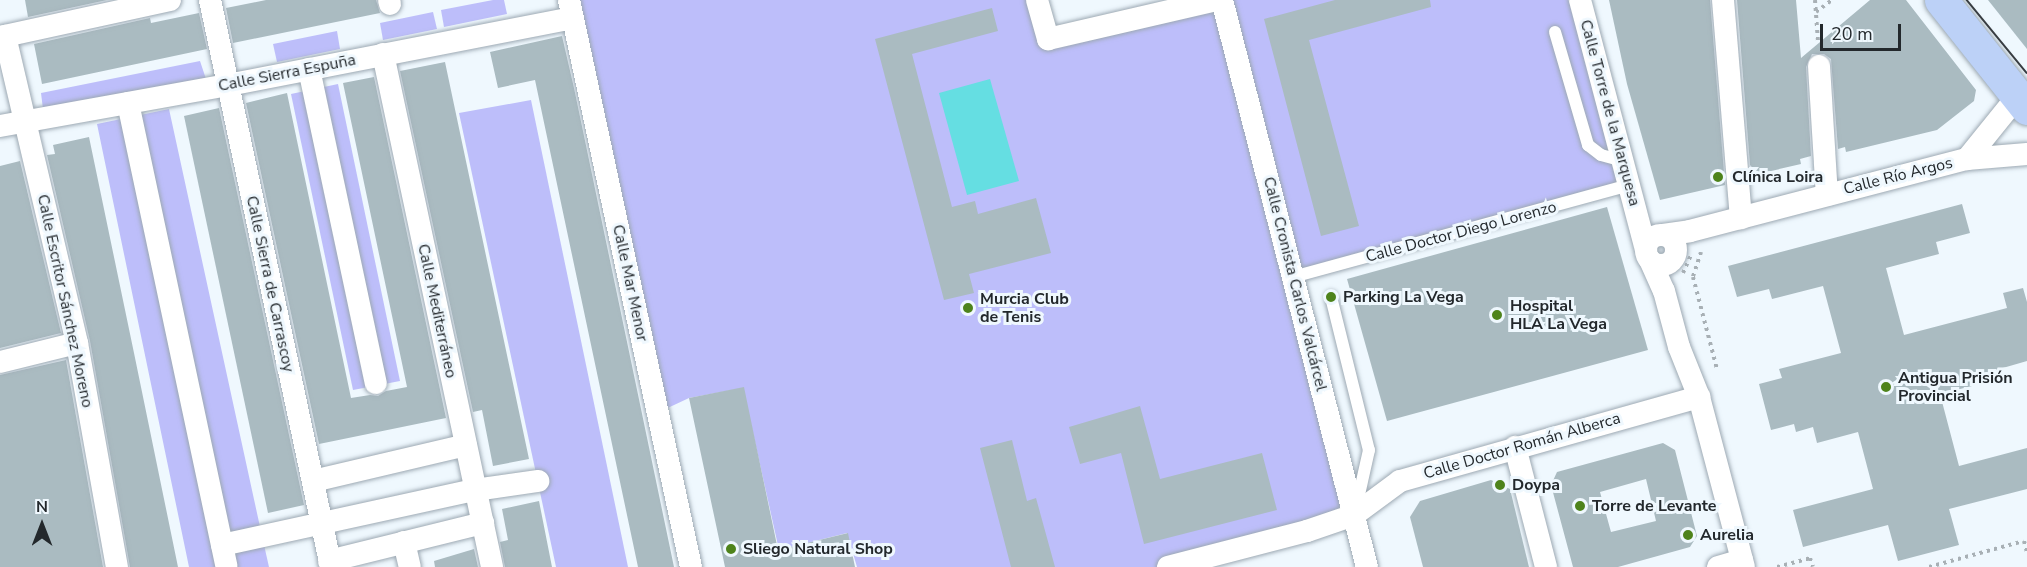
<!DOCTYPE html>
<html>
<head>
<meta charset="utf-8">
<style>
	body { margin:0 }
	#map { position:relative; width:2027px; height:567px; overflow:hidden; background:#eff8fe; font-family:"Nunito Sans",sans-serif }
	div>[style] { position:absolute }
	.green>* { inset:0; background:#bdbefa }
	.water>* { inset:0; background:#65dee2 }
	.building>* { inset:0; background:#aabbc1 }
	.path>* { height:4px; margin-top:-2px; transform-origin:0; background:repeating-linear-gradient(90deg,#a8b0b5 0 3px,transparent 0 7.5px) }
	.roads { filter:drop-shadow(0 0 2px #9da9b3) drop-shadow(0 0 2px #9da9b3) }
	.lane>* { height:12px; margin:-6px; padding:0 6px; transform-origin:6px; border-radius:6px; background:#fff }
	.street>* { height:22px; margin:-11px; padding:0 11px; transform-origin:11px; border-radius:11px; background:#fff }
	.street>.ring { margin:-11px; padding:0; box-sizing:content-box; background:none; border:22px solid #fff; border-radius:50% }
	.primary>* { height:33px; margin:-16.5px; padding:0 16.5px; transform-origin:16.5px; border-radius:16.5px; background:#bcd1f7 }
	.tram>* { height:1.5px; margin:-0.75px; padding:0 0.75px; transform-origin:0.75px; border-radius:0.75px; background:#383d42 }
	.dots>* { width:16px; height:16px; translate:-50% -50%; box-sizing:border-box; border:3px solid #eff8fe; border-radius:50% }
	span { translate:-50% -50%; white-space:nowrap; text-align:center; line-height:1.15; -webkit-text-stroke:6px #eff8fe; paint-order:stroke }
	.street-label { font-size:16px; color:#23282c }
	.poi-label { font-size:16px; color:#23282c; font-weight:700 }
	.left { translate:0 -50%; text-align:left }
	.north { position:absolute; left:12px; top:495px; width:60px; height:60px; -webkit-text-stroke:4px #eff8fe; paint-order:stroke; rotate:0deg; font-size:16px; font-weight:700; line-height:24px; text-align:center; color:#23282c }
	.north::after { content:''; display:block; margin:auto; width:21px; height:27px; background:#23282c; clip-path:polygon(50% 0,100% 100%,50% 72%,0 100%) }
	.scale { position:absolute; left:1820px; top:24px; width:81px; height:27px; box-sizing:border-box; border:3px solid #23282c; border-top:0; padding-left:8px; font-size:18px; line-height:21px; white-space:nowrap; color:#23282c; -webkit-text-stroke:4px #eff8fe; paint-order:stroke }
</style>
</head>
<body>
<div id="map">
	<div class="green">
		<div style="clip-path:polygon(493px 0,504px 0,507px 14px,444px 27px,441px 10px)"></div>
		<div style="clip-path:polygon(569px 0,1037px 0,1048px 39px,1217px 0,1580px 0,1629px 185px,1293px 277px,1354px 515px,1168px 567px,857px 567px,847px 533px,779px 550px,743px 388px,689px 398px,657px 413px)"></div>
		<div style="clip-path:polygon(433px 12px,437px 29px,383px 40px,380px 23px)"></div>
		<div style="clip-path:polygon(337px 31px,340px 49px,277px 62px,273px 44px)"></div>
		<div style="clip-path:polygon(200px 61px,206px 79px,43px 109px,41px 93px)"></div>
		<div style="clip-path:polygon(338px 84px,400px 381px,353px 390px,291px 94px)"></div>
		<div style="clip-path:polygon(531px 100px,628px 567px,556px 567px,459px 113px)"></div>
		<div style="clip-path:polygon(169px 109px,262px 536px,269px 567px,189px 567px,97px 124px)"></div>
	</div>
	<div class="water">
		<div style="clip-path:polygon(990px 79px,1019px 181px,967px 195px,939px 93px)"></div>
	</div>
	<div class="building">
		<div style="clip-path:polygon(25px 0,107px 0,28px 17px)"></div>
		<div style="clip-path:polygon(266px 0,376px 0,380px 13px,233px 43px,226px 8px)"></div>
		<div style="clip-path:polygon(1335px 0,1430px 0,1431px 7px,1309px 40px,1359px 226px,1321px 236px,1264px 19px)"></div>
		<div style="clip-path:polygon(1609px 0,1710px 0,1725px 185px,1660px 200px,1627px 84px)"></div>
		<div style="clip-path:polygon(1737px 0,1796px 0,1801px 58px,1870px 0,1906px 0,1976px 90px,1974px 101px,1937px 130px,1846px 152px,1845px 147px,1838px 149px,1831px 59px,1824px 54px,1812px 54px,1806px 67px,1811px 156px,1800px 159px,1801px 164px,1758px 174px,1750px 165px)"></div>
		<div style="clip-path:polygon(1988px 0,2027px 0,2027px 49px)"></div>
		<div style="clip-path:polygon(992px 8px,998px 31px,912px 54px,952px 207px,975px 201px,978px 214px,1036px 198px,1051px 253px,969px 274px,974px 293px,944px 300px,875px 39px)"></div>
		<div style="clip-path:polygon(199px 13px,207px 49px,42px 84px,34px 44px,150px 18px,151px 23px)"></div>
		<div style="clip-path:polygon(562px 36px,574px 88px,674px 567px,638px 567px,535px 80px,498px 88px,490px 52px)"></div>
		<div style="clip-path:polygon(445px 62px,529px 459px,493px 466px,482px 410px,473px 412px,400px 71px)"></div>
		<div style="clip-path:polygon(374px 77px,446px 418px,319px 444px,246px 103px,287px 93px,351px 398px,370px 395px,378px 396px,386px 391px,407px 387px,343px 83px)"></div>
		<div style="clip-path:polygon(219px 108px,304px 505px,268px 513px,184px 116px)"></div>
		<div style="clip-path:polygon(89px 137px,134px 353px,178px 567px,130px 567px,90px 341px,47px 155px,55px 154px,53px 145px)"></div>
		<div style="clip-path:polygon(20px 161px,61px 333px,0 348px,0 166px)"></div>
		<div style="clip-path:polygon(1962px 204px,1970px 233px,1936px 242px,1939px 254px,1886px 268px,1904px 335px,2007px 308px,2003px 293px,2023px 288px,2027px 302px,2027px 361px,1982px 374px,1984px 383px,1940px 394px,1959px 466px,2027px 448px,2027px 489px,1949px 509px,1959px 545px,1898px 561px,1888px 525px,1803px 547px,1793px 510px,1873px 489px,1858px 432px,1817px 443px,1813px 427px,1796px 432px,1794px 424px,1771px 430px,1759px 384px,1782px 378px,1779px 369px,1841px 353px,1823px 286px,1772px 299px,1769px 289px,1737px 297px,1728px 266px)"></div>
		<div style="clip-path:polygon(1607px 207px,1648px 350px,1387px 421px,1347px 279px)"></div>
		<div style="clip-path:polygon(66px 360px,103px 567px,0 567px,0 375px)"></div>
		<div style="clip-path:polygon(744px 387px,778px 550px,848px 533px,855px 567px,725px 567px,689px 398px)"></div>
		<div style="clip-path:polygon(1140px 406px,1160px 479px,1262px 453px,1277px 510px,1144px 544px,1121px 453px,1080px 464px,1069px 427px)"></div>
		<div style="clip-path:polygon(1012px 440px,1027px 501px,1036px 498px,1055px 567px,1011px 567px,980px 448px)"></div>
		<div style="clip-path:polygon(evenodd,1663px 443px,1675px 450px,1697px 536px,1690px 547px,1618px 567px,1573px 567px,1551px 485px,1557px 472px,1663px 443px,1646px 479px,1656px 521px,1611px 532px,1600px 492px,1646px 479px)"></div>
		<div style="clip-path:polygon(1491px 480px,1510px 489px,1529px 567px,1423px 567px,1410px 517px,1420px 501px)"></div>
		<div style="clip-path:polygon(539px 501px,552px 567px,505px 567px,500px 542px,508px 540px,502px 509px)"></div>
		<div style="clip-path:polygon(474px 549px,478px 567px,435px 567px,434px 561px)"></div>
	</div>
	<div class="path">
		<div style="left:1815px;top:0;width:42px;rotate:85.9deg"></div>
		<div style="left:1816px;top:12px;width:20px;rotate:-37deg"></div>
		<div style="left:1701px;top:252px;width:26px;rotate:108deg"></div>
		<div style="left:1693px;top:277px;width:95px;rotate:75.4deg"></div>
		<div style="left:1683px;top:273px;width:20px;rotate:-66deg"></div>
		<div style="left:1777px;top:567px;width:34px;rotate:-15deg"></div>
		<div style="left:1810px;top:558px;width:9px;rotate:72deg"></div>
		<div style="left:1929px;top:567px;width:98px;rotate:-15.3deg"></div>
		<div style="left:2024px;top:541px;width:11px;rotate:75deg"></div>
	</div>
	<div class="roads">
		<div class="lane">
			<div style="left:1555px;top:32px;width:118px;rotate:73.7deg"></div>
			<div style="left:1588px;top:145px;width:16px;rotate:38deg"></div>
			<div style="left:1601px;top:155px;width:23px;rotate:15deg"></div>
			<div style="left:1293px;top:277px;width:348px;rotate:-15.3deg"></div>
			<div style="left:1331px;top:297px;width:158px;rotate:76.1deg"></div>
			<div style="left:1369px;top:450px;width:59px;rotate:102.6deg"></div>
		</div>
		<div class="street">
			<div style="left:210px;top:0;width:580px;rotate:77.95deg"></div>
			<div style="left:389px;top:0;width:4px;rotate:76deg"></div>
			<div style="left:569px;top:0;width:580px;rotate:77.86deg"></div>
			<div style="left:1037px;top:0;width:41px;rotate:74.2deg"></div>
			<div style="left:1048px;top:39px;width:173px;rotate:-13deg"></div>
			<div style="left:1222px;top:0;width:585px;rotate:75.66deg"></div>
			<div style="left:1580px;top:0;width:258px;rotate:75.2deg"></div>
			<div style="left:1723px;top:0;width:219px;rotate:85.3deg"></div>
			<div style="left:5px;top:36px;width:315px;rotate:76.8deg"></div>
			<div style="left:77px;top:343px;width:228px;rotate:79.9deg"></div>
			<div style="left:0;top:37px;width:174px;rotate:-12.3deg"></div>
			<div style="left:383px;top:54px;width:524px;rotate:78deg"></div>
			<div style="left:1819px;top:66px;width:129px;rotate:86.5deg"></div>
			<div style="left:309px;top:69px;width:321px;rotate:78deg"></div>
			<div style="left:2017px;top:97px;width:80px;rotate:128.9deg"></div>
			<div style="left:1967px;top:159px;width:60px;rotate:-4.8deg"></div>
			<div style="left:128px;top:103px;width:474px;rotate:78deg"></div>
			<div style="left:0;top:126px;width:232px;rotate:-10.2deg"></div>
			<div style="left:228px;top:85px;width:350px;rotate:-11deg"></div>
			<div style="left:1663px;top:235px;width:27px;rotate:-8deg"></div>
			<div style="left:1690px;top:231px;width:286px;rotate:-14.6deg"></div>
			<div class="ring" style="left:1646px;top:235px;width:8px;height:8px"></div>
			<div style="left:1650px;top:260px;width:34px;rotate:66deg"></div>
			<div style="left:1664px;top:291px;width:58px;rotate:75deg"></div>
			<div style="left:1679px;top:347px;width:54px;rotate:68.2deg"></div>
			<div style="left:1699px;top:397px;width:176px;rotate:75.2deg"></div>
			<div style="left:0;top:362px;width:79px;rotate:-13.9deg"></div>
			<div style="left:1515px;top:447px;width:124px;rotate:75.5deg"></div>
			<div style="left:313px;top:481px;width:157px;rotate:-13.2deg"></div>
			<div style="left:404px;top:542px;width:26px;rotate:77deg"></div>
			<div style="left:222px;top:545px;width:259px;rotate:-12.3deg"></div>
			<div style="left:475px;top:490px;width:64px;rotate:-8.1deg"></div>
			<div style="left:329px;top:561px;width:159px;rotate:-13.9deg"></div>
			<div style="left:1168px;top:567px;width:144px;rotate:-14.5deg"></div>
			<div style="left:1307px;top:531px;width:50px;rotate:-18.8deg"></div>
			<div style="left:1354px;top:515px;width:57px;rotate:-36.5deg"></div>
			<div style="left:1400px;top:481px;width:311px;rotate:-15.7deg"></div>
			<div style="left:1718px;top:567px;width:25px;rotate:-16deg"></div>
		</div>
		<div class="primary">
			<div style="left:1941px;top:0;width:138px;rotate:51.5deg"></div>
		</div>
	</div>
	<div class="tram">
		<div style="left:1967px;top:0;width:94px;rotate:50.6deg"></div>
	</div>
	<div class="dots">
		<div style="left:1718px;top:177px;background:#4e831b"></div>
		<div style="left:1331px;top:297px;background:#4e831b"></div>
		<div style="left:968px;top:308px;background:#4e831b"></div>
		<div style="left:1497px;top:315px;background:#4e831b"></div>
		<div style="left:1886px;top:387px;background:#4e831b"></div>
		<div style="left:1500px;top:485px;background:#4e831b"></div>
		<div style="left:1580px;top:506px;background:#4e831b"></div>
		<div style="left:1688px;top:535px;background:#4e831b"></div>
		<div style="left:731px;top:549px;background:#4e831b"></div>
	</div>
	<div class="street-label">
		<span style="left:287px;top:73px;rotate:-11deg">Calle Sierra Espuña</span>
		<span style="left:1610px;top:113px;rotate:75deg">Calle Torre de la Marquesa</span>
		<span style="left:1898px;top:176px;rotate:-14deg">Calle Río Argos</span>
		<span style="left:1461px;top:232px;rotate:-15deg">Calle Doctor Diego Lorenzo</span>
		<span style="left:630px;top:283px;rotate:78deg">Calle Mar Menor</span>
		<span style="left:270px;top:284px;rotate:78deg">Calle Sierra de Carrascoy</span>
		<span style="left:1295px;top:284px;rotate:76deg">Calle Cronista Carlos Valcárcel</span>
		<span style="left:65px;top:301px;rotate:78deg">Calle Escritor Sánchez Moreno</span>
		<span style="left:437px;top:311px;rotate:78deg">Calle Mediterráneo</span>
		<span style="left:1522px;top:446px;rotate:-16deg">Calle Doctor Román Alberca</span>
	</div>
	<div class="poi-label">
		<span class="left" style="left:1732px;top:177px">Clínica Loira</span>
		<span class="left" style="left:1343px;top:297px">Parking La Vega</span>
		<span class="left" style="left:980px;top:308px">Murcia Club<br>de Tenis</span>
		<span class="left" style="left:1510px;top:315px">Hospital<br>HLA La Vega</span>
		<span class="left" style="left:1898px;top:387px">Antigua Prisión<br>Provincial</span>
		<span class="left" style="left:1512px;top:485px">Doypa</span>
		<span class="left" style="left:1592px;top:506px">Torre de Levante</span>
		<span class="left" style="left:1700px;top:535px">Aurelia</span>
		<span class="left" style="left:743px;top:549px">Sliego Natural Shop</span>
	</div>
	<div class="north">N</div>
	<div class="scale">20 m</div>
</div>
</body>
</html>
